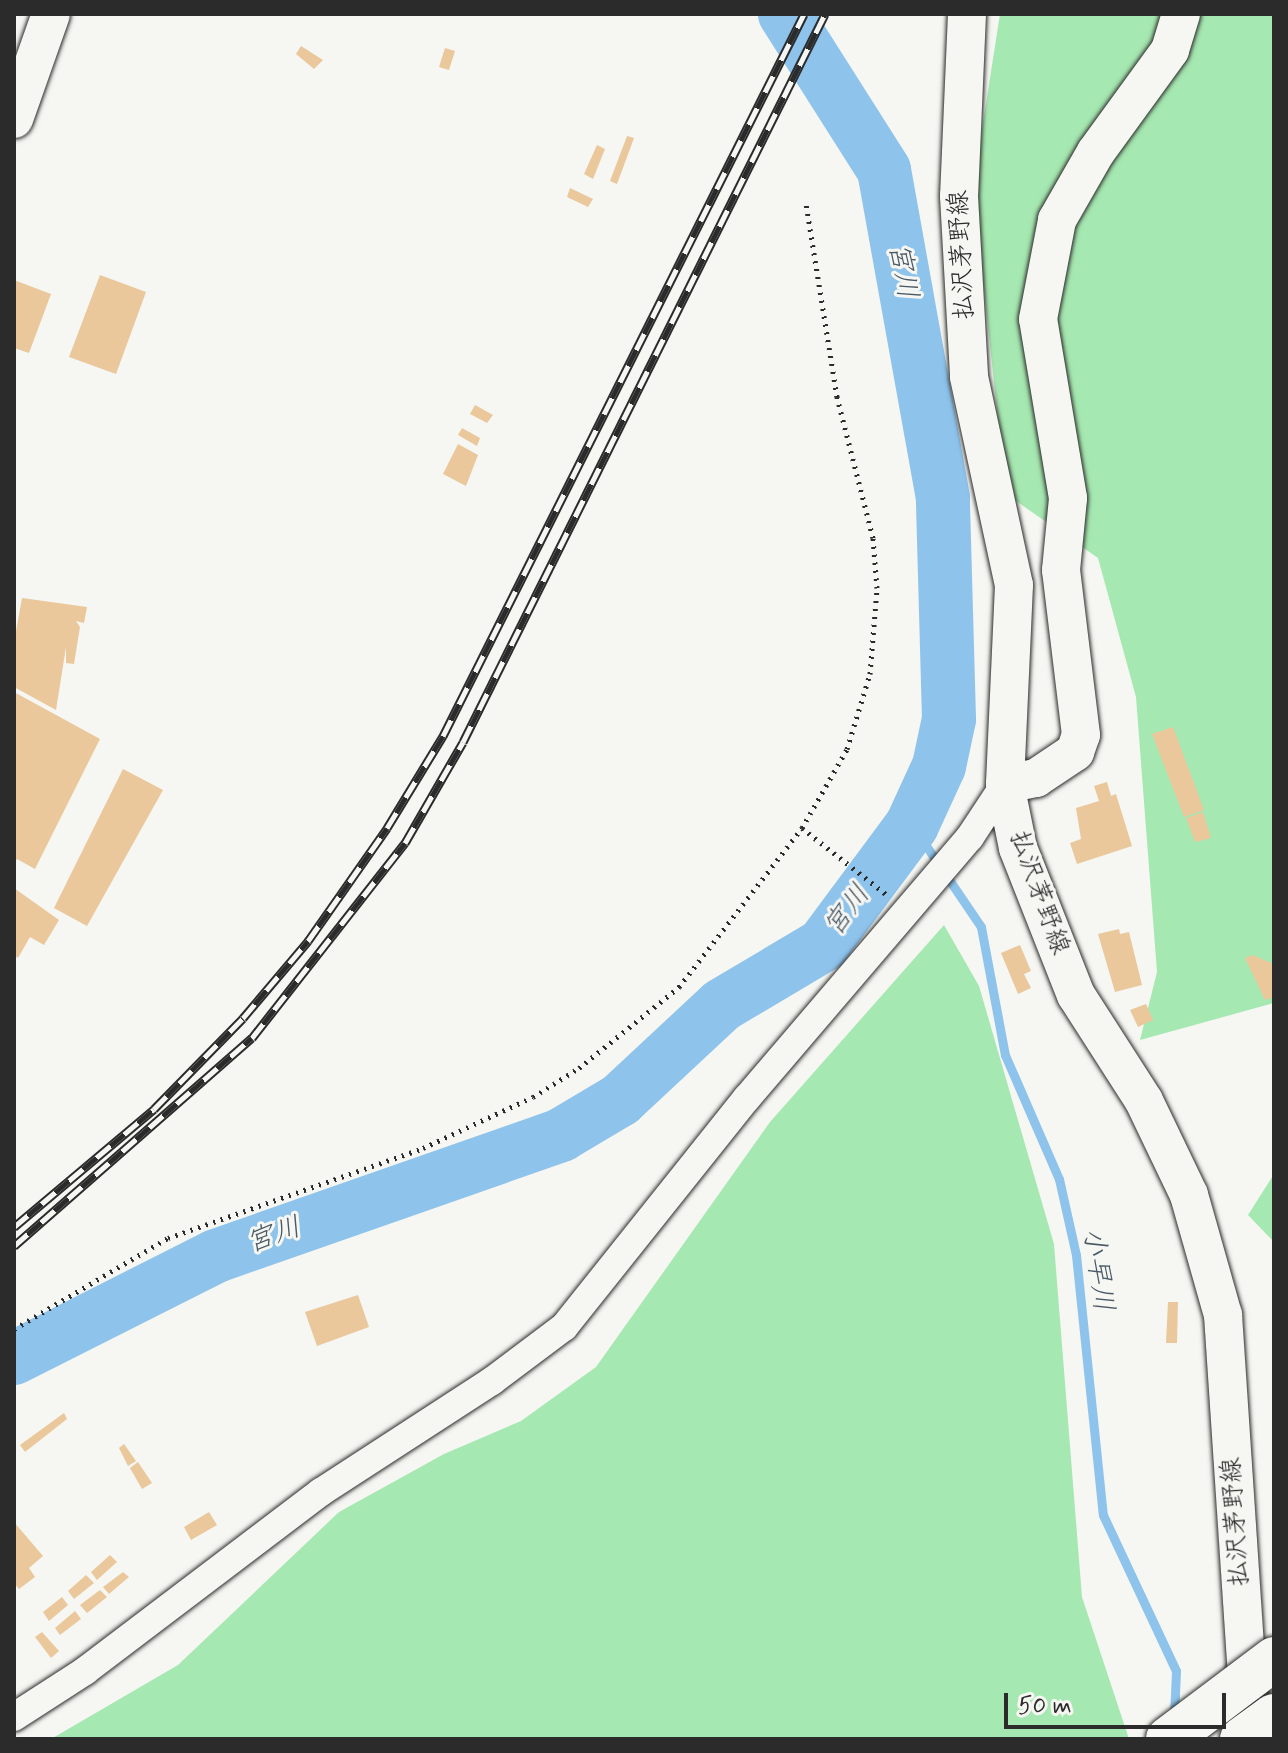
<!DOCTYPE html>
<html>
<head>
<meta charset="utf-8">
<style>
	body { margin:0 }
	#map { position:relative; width:1288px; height:1753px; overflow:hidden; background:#f6f6f2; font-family:Mynerve,"Klee One",sans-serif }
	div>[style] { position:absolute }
	.green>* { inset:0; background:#a6e8b1 }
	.stream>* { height:9px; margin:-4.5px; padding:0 4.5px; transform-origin:4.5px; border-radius:4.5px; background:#8ec3eb }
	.river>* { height:54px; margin:-27px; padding:0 27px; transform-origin:27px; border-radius:27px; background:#8ec3eb }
	.building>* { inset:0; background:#eac89c }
	.path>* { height:5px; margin-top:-2.5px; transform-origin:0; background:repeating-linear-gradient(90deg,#2b2b2b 0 2px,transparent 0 8px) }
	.roads { filter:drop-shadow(0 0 2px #2b2b2b) drop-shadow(0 0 2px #2b2b2b) }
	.street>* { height:28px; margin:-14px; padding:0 14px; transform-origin:14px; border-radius:14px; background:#f6f6f2 }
	.secondary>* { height:38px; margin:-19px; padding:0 19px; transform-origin:19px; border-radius:19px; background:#f6f6f2 }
	.rail>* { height:9px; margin-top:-4.5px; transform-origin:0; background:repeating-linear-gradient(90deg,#f6f6f2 0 18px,#2b2b2b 0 36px); box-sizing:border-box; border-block:2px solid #2b2b2b }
	.bridges { filter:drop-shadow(0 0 2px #2b2b2b) drop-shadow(0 0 2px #2b2b2b) }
	.highway-bridge>* { height:44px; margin:-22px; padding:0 22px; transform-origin:22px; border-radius:22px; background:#f6f6f2 }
	span { translate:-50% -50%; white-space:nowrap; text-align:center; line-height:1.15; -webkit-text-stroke:6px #f6f6f2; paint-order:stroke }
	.street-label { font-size:26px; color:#2b2b2b }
	.water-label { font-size:28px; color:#495965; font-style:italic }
	.frame { position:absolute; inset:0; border:16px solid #2b2b2b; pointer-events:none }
	.scale { position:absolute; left:1004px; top:1693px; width:222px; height:36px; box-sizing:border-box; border:4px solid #2b2b2b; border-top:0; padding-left:10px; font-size:24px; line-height:28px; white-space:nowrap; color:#2b2b2b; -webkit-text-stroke:6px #f6f6f2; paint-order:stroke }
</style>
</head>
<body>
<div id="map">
	<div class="green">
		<div style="clip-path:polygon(1000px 14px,1274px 14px,1274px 1003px,1140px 1040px,1157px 972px,1136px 697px,1098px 558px,1006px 494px,973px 187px)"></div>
		<div style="clip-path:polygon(944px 925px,979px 986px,1054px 1244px,1082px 1597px,1129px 1739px,51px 1739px,178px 1665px,339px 1512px,444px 1454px,521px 1421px,596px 1367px,770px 1122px)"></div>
		<div style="clip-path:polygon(1274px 1174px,1274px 1242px,1248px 1215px)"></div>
	</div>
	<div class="stream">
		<div style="left:912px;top:825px;width:123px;rotate:55.9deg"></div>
		<div style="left:981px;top:927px;width:130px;rotate:79.4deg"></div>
		<div style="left:1005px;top:1055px;width:135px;rotate:66.5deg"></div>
		<div style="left:1059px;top:1179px;width:78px;rotate:77.4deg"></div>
		<div style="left:1076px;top:1255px;width:261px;rotate:84.1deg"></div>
		<div style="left:1103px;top:1515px;width:172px;rotate:64.9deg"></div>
		<div style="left:1176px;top:1671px;width:45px;rotate:92.5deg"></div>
	</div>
	<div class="river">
		<div style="left:14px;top:1358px;width:226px;rotate:-26.8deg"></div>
		<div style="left:216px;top:1256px;width:366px;rotate:-19.3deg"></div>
		<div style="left:561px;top:1135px;width:69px;rotate:-30.7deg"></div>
		<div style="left:620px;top:1100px;width:139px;rotate:-43deg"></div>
		<div style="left:722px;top:1005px;width:117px;rotate:-30.7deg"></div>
		<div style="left:823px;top:945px;width:149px;rotate:-53.4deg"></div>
		<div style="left:912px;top:825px;width:65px;rotate:-65.4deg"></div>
		<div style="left:939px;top:766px;width:48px;rotate:-78deg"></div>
		<div style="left:949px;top:719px;width:221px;rotate:-91.6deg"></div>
		<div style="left:943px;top:498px;width:333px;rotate:-100.2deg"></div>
		<div style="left:884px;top:170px;width:185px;rotate:-122.4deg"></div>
	</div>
	<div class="building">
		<div style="clip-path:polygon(301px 46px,323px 60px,314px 69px,296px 54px)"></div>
		<div style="clip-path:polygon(445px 48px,455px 51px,449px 70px,439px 67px)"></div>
		<div style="clip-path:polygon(627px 136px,634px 138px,617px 184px,610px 181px)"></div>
		<div style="clip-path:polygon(597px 145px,605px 149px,593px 179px,584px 174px)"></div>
		<div style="clip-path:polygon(570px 188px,593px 199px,588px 207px,567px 197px)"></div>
		<div style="clip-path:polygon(100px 275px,146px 292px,116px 374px,69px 357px)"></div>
		<div style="clip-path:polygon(14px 280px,51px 294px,29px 353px,14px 348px)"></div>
		<div style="clip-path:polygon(475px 405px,493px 415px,487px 423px,470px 414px)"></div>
		<div style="clip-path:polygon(462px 428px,480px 438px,477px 446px,458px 435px)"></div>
		<div style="clip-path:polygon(458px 444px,478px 455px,466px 486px,443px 474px)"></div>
		<div style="clip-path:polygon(22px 598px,87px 607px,84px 623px,76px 621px,80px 627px,74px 664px,66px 663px,66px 647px,56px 710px,14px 687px,14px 642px)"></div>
		<div style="clip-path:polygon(14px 692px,100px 739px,35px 869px,17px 859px,14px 864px)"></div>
		<div style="clip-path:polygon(1173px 727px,1204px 810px,1184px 817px,1152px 734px)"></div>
		<div style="clip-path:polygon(123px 769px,163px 790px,87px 926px,54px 908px)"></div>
		<div style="clip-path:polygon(1107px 782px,1111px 796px,1116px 794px,1132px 846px,1077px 864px,1070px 843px,1081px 839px,1076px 808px,1099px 801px,1094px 786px)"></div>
		<div style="clip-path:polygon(1203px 812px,1211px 838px,1195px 842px,1186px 818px)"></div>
		<div style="clip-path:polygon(14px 888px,59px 920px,44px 945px,30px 937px,18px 958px,14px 955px)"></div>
		<div style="clip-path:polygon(1119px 929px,1120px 934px,1129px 932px,1142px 985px,1115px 992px,1098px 934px)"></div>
		<div style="clip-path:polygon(1020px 945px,1031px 971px,1024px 974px,1031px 988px,1018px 994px,1001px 953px)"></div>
		<div style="clip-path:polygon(1252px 955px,1274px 964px,1274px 997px,1265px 1000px,1245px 958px)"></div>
		<div style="clip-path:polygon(1146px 1004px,1153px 1020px,1138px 1027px,1130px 1010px)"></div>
		<div style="clip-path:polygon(358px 1295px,369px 1327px,317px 1346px,305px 1312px)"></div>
		<div style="clip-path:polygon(1168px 1302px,1178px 1302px,1177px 1343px,1166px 1343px)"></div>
		<div style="clip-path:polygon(64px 1413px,67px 1419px,25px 1452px,20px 1445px)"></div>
		<div style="clip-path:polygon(124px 1444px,136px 1461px,128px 1466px,119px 1448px)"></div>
		<div style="clip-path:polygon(138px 1462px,152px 1483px,142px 1489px,130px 1468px)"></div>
		<div style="clip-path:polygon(209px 1512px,217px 1525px,191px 1540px,184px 1527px)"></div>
		<div style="clip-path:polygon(14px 1522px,43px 1556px,29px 1568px,35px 1577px,19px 1589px,14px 1583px)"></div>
		<div style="clip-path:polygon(110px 1555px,117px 1562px,97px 1580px,91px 1572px)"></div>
		<div style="clip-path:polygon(123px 1572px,129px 1577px,109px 1594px,103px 1587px)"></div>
		<div style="clip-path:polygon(86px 1575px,94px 1583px,74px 1599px,68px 1591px)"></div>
		<div style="clip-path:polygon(100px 1590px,107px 1597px,87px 1613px,80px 1605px)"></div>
		<div style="clip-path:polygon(62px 1597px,68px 1605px,49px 1621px,43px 1612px)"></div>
		<div style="clip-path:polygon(75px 1611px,81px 1619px,60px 1635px,55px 1628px)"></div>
		<div style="clip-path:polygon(42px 1632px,59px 1651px,51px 1658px,35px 1637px)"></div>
	</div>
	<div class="path">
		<div style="left:802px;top:828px;width:107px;rotate:38.2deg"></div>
		<div style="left:14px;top:1329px;width:179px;rotate:-30.6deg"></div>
		<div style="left:168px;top:1238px;width:270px;rotate:-19.4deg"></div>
		<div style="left:423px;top:1148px;width:121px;rotate:-24.9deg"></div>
		<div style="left:533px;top:1097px;width:54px;rotate:-32.2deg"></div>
		<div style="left:579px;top:1068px;width:129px;rotate:-39deg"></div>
		<div style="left:679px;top:987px;width:201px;rotate:-52.3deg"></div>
		<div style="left:802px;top:828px;width:91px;rotate:-60.3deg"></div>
		<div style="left:847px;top:749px;width:78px;rotate:-73deg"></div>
		<div style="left:870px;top:674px;width:86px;rotate:-85.3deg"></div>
		<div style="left:877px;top:588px;width:50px;rotate:-94.6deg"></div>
		<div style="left:873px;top:538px;width:146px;rotate:-104.3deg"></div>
		<div style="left:837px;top:397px;width:196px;rotate:-99.1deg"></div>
	</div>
	<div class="roads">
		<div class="street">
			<div style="left:14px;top:1717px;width:85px;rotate:-32.9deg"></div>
			<div style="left:85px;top:1671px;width:296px;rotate:-37.2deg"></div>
			<div style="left:321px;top:1492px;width:204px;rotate:-33deg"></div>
			<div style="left:492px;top:1381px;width:90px;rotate:-36.9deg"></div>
			<div style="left:564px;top:1327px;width:293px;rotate:-51.4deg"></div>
			<div style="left:747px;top:1098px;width:343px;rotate:-49.5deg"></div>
			<div style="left:970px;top:837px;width:64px;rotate:-56.6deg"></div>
		</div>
		<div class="secondary">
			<div style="left:967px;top:14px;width:182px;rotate:92.5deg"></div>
			<div style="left:959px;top:196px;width:181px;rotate:86.8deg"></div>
			<div style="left:969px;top:377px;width:213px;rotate:77.8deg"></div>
			<div style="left:1014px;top:585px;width:199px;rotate:92.6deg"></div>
			<div style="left:1005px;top:784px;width:65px;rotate:78.5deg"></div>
			<div style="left:1018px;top:848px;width:158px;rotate:68.5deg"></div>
			<div style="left:1076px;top:995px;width:126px;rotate:57.3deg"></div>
			<div style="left:1144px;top:1101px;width:104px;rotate:64.4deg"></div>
			<div style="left:1189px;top:1195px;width:125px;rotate:74.2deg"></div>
			<div style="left:1223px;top:1315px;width:390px;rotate:86.2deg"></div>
			<div style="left:14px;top:119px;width:111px;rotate:-70.6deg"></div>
			<div style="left:1005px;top:784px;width:32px;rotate:-11deg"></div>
			<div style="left:1036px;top:778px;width:47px;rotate:-33.7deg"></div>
			<div style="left:1075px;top:752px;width:18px;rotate:-71deg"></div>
			<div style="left:1081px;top:735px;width:166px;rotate:-96.9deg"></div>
			<div style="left:1061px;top:570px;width:72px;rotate:-84.4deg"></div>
			<div style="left:1068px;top:498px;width:181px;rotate:-99.5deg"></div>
			<div style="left:1038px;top:319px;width:101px;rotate:-79.1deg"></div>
			<div style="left:1057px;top:220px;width:78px;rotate:-60.2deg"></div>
			<div style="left:1096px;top:152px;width:126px;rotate:-54deg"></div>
			<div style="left:1170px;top:50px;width:38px;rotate:-73deg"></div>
		</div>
	</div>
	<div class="rail">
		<div style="left:14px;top:1227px;width:183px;rotate:-40.1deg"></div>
		<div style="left:154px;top:1109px;width:127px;rotate:-45.6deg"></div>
		<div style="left:243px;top:1018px;width:101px;rotate:-49.8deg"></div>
		<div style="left:308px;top:941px;width:138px;rotate:-55deg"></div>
		<div style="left:387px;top:828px;width:108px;rotate:-58.7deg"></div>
		<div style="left:443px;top:736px;width:807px;rotate:-63.43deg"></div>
		<div style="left:14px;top:1246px;width:316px;rotate:-41.2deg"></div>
		<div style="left:252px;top:1038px;width:248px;rotate:-51.9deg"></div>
		<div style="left:405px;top:843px;width:116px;rotate:-60.1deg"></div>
		<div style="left:463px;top:742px;width:813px;rotate:-63.56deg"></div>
	</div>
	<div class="bridges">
		<div class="highway-bridge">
			<div style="left:1168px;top:1739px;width:133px;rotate:-37deg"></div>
			<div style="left:1242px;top:1739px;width:39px;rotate:-36deg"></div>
		</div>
	</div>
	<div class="street-label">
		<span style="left:963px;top:255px;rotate:-93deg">払沢茅野線</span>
		<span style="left:1038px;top:893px;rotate:70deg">払沢茅野線</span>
		<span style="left:1237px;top:1522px;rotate:-94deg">払沢茅野線</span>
	</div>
	<div class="water-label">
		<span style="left:902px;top:271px;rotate:80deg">宮川</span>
		<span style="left:848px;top:911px;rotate:-53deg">宮川</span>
		<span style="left:274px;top:1236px;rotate:-19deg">宮川</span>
		<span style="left:1097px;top:1270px;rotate:82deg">小早川</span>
	</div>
	<div class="frame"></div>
	<div class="scale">50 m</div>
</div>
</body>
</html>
